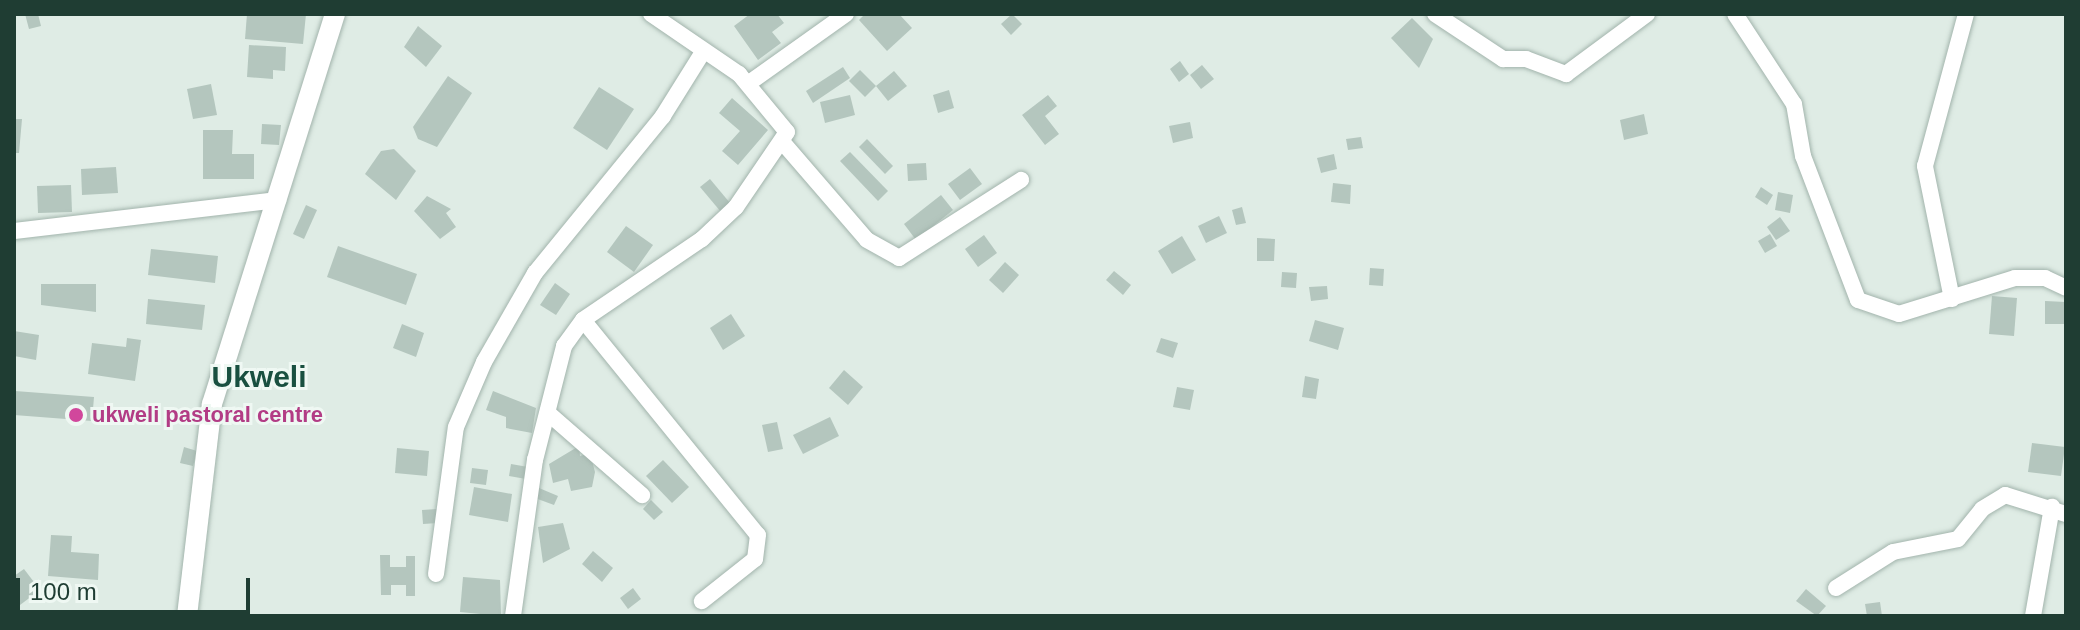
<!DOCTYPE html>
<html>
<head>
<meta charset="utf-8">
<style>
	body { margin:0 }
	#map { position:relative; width:2080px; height:630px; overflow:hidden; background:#dfece5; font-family:Helvetica,sans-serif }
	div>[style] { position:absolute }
	.building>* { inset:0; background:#b4c6be }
	.roads { filter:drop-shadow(0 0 2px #a2b4ac) drop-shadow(0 0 2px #a2b4ac) }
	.minor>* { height:16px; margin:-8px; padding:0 8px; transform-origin:8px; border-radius:8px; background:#fff }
	.tertiary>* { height:20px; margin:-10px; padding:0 10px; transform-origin:10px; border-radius:10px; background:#fff }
	.dots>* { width:22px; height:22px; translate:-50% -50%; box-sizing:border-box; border:4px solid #eff8f3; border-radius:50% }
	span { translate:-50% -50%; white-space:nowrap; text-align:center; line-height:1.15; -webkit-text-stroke:6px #eff8f3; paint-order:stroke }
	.hotel-label { font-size:22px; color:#b23c85; font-weight:700 }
	.left { translate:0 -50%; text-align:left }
	.district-label { font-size:30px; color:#195040; font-weight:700 }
	.frame { position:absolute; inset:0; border:16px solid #1f3d33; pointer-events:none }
	.scale { position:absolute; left:16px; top:578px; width:234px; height:36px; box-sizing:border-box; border:4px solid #1f3d33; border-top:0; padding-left:10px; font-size:24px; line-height:28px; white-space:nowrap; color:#1f3d33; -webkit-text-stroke:6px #eff8f3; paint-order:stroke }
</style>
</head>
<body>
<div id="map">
	<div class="building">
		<div style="clip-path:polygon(25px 14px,38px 14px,41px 26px,29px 29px)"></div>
		<div style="clip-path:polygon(247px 14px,306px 14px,303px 44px,245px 39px)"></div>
		<div style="clip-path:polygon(750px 14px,777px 14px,784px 23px,772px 32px,781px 43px,758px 60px,734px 26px)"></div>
		<div style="clip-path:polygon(865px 14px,899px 14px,912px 28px,887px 51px,859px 20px)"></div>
		<div style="clip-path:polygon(1012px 14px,1022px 24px,1011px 35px,1001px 24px)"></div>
		<div style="clip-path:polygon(1412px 18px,1433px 39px,1419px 68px,1391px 38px)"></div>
		<div style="clip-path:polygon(418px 26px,442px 46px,426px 67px,404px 47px)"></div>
		<div style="clip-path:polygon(249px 45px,286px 47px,285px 71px,273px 70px,273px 79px,247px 77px)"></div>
		<div style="clip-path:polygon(1180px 61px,1189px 74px,1179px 82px,1170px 69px)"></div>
		<div style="clip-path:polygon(1202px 65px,1214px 79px,1201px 89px,1190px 75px)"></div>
		<div style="clip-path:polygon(843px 67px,850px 78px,813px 103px,806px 91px)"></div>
		<div style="clip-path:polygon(860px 70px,876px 86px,865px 97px,849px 81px)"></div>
		<div style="clip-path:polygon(894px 71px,907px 86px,888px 101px,876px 86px)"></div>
		<div style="clip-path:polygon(448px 76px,472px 93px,437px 147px,418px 139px,413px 127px)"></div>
		<div style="clip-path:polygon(211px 84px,217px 115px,193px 119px,187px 89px)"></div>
		<div style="clip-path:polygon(599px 87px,634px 109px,607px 150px,573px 128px)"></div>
		<div style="clip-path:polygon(949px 90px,954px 108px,938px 113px,933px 95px)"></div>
		<div style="clip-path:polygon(850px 95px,855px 115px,825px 123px,820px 102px)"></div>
		<div style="clip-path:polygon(1048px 95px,1057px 106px,1045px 116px,1059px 134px,1045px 145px,1022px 115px)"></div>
		<div style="clip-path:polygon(732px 98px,768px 130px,738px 165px,722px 151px,740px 131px,719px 113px)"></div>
		<div style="clip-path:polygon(1644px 114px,1648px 134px,1624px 140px,1620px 120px)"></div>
		<div style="clip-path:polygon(14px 119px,22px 119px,19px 153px,14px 153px)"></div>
		<div style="clip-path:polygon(1190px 122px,1193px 138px,1173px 143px,1169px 126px)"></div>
		<div style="clip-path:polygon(262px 124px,281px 125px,279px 145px,261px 144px)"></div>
		<div style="clip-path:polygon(203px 130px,233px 130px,232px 154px,254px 154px,254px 179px,203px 179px)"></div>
		<div style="clip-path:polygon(1361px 137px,1363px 148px,1348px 150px,1346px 139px)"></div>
		<div style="clip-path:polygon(867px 139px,893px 166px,885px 174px,859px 147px)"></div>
		<div style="clip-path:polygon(394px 149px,416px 171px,396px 200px,365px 174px,381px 151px)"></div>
		<div style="clip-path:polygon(850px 152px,888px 191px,878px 201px,840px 161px)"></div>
		<div style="clip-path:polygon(1334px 154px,1337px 169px,1321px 173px,1317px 158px)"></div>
		<div style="clip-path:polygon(926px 163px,927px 180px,908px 181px,907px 164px)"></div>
		<div style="clip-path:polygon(116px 167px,118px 193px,82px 195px,81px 169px)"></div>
		<div style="clip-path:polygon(970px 168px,982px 184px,960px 200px,948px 184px)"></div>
		<div style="clip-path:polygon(710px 179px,730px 203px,721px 212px,700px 187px)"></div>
		<div style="clip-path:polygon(1333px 183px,1351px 185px,1350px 204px,1331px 202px)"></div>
		<div style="clip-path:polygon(71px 185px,72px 212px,38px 213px,37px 186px)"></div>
		<div style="clip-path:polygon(1761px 187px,1773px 195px,1767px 205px,1755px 197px)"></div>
		<div style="clip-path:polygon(1778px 192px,1793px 195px,1790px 213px,1775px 210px)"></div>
		<div style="clip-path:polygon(941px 195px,953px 210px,916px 240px,904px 224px)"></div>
		<div style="clip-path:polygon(427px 196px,451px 209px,446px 213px,456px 227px,440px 239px,414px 211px)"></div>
		<div style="clip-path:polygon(306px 205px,317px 210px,304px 239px,293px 234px)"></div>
		<div style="clip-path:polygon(1242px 207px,1246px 223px,1236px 225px,1232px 210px)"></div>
		<div style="clip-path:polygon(1219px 216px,1227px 233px,1206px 243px,1198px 226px)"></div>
		<div style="clip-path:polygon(1780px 217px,1790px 231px,1776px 240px,1767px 227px)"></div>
		<div style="clip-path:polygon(626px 226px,653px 245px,634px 272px,607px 252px)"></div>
		<div style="clip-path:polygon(1770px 234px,1777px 246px,1765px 253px,1758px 241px)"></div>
		<div style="clip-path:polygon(984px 235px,997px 253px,978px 267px,965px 249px)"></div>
		<div style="clip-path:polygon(1182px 236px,1196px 260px,1172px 274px,1158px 251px)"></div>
		<div style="clip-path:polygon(1257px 238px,1275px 239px,1274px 261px,1257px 261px)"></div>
		<div style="clip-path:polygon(338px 246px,417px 274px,406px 305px,327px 277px)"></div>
		<div style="clip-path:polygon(151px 249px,218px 256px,215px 283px,148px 275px)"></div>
		<div style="clip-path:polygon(1005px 262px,1019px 275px,1003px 293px,989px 280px)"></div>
		<div style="clip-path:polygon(1370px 268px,1384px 269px,1383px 286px,1369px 285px)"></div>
		<div style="clip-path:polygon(1114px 271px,1131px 285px,1123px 295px,1106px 280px)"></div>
		<div style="clip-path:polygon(1282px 272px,1297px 273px,1296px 288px,1281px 287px)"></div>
		<div style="clip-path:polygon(555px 283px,570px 294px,556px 315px,540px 305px)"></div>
		<div style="clip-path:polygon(41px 284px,96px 284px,96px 312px,41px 305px)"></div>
		<div style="clip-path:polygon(1327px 286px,1328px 299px,1311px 301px,1309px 287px)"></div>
		<div style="clip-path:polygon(1992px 296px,2017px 298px,2014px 336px,1989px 334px)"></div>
		<div style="clip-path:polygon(148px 299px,205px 305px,202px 330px,146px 324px)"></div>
		<div style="clip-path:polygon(2045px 301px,2066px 302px,2066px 324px,2045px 324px)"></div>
		<div style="clip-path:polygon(731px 314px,745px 336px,723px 350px,710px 328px)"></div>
		<div style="clip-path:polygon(1315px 320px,1344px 328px,1338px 350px,1309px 341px)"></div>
		<div style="clip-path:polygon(402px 324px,424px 333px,416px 357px,393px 348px)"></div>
		<div style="clip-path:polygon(14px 331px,39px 335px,36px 360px,14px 356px)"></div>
		<div style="clip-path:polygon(127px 338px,141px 340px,135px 381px,88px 374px,92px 343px,126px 347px)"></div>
		<div style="clip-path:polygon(1161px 338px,1178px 343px,1173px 358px,1156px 352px)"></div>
		<div style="clip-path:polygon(844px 370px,863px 387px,848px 405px,829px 388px)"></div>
		<div style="clip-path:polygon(1305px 376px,1319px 379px,1316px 399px,1302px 397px)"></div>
		<div style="clip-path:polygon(1177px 387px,1194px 390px,1190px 410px,1173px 407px)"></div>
		<div style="clip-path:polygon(15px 391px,94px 397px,92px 421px,14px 415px)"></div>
		<div style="clip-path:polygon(493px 391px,536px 408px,532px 433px,506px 428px,506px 417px,486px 410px)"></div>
		<div style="clip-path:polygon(830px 417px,839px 436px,803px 454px,793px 435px)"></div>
		<div style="clip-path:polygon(777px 422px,783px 449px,768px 452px,762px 425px)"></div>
		<div style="clip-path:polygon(2032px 443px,2065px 447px,2061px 476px,2028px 472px)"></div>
		<div style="clip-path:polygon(579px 446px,580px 456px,590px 453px,595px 472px,592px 487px,571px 491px,568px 479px,553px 483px,549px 464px)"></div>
		<div style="clip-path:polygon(184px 447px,197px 451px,193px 466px,180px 463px)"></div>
		<div style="clip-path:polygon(397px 448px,429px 451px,427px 476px,395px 473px)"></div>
		<div style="clip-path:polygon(663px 460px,689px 487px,672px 503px,646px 476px)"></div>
		<div style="clip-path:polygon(511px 464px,528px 467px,526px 479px,509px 476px)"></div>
		<div style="clip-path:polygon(472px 468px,488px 470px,486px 485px,470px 483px)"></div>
		<div style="clip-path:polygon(474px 487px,512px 494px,508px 522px,469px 515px)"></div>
		<div style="clip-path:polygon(539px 488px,558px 496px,554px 505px,535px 498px)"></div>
		<div style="clip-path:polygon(651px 500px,663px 512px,654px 520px,643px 509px)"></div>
		<div style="clip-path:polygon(437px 509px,438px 523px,423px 524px,422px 510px)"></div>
		<div style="clip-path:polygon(563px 523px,570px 549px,543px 563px,538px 527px)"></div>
		<div style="clip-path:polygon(51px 535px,72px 536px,71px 552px,99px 554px,98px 580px,48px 576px)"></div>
		<div style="clip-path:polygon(593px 551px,613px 568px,602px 582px,582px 564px)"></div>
		<div style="clip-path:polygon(380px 555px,390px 555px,390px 567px,406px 567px,406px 556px,415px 556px,415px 596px,406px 596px,406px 585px,391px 585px,391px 595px,381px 595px)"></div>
		<div style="clip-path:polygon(24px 569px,40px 590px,20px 605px,14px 576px)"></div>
		<div style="clip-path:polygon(463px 577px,500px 580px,501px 616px,460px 612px)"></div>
		<div style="clip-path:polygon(633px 588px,641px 599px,628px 609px,620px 598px)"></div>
		<div style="clip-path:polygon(1806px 589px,1826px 606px,1817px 616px,1796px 601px)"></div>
		<div style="clip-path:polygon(1880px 602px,1882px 616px,1867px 616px,1865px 604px)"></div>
	</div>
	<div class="roads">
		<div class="minor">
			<div style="left:651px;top:14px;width:107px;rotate:34.3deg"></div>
			<div style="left:739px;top:74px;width:75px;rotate:50.4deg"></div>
			<div style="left:787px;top:132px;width:91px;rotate:124.2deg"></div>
			<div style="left:736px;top:207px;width:47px;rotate:136.7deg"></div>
			<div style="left:702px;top:239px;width:144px;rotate:145.8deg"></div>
			<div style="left:583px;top:320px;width:277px;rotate:50.9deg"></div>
			<div style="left:758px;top:535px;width:24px;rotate:97deg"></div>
			<div style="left:755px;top:559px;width:68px;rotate:141.6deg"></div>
			<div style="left:1435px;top:14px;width:82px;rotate:33.5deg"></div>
			<div style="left:1503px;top:59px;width:23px"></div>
			<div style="left:1526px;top:59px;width:43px;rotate:20.6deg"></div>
			<div style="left:1566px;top:74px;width:101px;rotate:-36.5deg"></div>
			<div style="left:1735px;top:14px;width:108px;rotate:56.8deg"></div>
			<div style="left:1794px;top:104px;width:53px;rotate:80.2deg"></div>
			<div style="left:1803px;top:156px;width:154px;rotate:69.1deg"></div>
			<div style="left:1858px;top:300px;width:43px;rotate:18.9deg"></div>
			<div style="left:1899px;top:314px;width:121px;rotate:-17.2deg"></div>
			<div style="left:2015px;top:278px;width:30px"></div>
			<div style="left:2045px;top:278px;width:23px;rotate:25deg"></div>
			<div style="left:749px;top:83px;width:119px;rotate:-35.4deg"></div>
			<div style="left:785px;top:145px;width:125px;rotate:49.2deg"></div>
			<div style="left:867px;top:240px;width:37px;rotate:29deg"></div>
			<div style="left:899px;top:258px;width:145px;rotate:-32.6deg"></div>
			<div style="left:14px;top:231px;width:266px;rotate:-6.7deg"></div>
			<div style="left:1952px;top:299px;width:136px;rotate:-101.5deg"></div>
			<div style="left:1925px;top:166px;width:157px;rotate:-74.9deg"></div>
			<div style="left:548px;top:413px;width:125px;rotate:41.1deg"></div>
			<div style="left:436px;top:574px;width:148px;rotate:-82.3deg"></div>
			<div style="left:456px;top:427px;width:71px;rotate:-66.7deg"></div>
			<div style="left:484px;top:362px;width:103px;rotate:-60.2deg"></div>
			<div style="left:535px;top:273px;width:203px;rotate:-50.8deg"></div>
			<div style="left:663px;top:116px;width:75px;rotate:-58deg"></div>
			<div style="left:1836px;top:588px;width:67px;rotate:-32.3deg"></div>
			<div style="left:1893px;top:552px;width:66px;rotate:-11.3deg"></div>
			<div style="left:1958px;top:539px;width:38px;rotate:-51deg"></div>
			<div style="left:1982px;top:509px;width:27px;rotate:-31deg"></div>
			<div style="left:2005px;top:495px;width:64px;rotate:17.3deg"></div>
			<div style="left:513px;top:616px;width:158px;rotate:-82deg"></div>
			<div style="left:535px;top:460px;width:118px;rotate:-75.7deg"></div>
			<div style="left:564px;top:346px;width:32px;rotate:-54deg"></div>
			<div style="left:2033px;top:616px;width:111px;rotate:-80.1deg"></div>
		</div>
		<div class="tertiary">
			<div style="left:187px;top:616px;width:213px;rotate:-83.3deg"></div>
			<div style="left:212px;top:404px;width:409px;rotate:-72.5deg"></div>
		</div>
	</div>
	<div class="dots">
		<div style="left:76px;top:415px;background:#d1479c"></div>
	</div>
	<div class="hotel-label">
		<span class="left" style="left:92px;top:415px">ukweli pastoral centre</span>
	</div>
	<div class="district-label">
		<span style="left:259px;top:377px">Ukweli</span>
	</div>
	<div class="frame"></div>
	<div class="scale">100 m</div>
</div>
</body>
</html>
